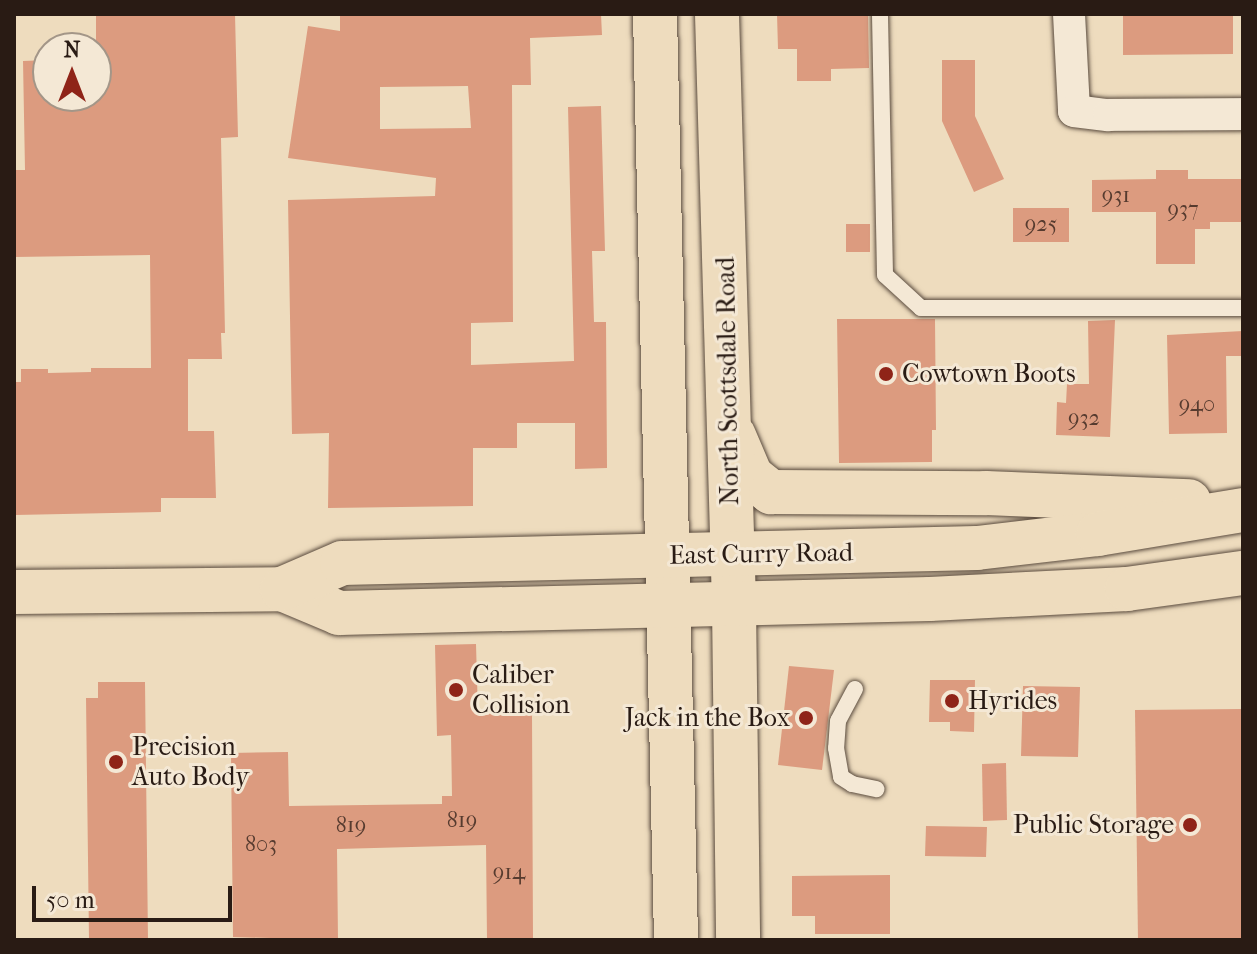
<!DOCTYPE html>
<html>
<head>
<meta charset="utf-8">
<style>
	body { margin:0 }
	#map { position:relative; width:1257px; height:954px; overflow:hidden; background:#eedcbe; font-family:"IM FELL French Canon",serif }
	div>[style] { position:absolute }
	.building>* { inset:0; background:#dc9b7f }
	.roads { filter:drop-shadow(0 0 2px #5a4b3e) drop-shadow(0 0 2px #5a4b3e) }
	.lane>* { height:16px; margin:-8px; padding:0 8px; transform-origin:8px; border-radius:8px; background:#f4e8d5 }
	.street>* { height:32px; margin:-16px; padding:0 16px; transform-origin:16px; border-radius:16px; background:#f4e8d5 }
	.primary>* { height:44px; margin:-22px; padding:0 22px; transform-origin:22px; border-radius:22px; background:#eedcbe }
	.dots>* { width:22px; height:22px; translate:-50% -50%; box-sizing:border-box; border:4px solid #f4e8d5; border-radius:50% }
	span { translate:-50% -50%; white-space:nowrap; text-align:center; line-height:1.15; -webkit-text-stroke:6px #f4e8d5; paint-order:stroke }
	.number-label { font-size:22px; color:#563b2f }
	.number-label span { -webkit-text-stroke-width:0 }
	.poi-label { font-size:26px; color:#291b14 }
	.left { translate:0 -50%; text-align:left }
	.right { translate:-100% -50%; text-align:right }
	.street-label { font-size:26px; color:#291b14 }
	.frame { position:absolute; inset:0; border:16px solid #291b14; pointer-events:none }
	.north { position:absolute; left:32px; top:32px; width:80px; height:80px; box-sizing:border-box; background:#f4e8d5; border:2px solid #a39688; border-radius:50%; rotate:0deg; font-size:22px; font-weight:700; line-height:32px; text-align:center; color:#291b14 }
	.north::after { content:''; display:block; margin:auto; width:28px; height:36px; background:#8f2418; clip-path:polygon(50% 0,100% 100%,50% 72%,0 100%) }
	.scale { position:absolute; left:32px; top:886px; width:200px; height:36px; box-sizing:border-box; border:4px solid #291b14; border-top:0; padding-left:10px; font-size:24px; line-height:28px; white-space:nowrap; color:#291b14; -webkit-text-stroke:6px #f4e8d5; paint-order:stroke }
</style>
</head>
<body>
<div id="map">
	<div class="building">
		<div style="clip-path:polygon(96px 14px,235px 14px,238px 137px,221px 138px,225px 333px,221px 333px,222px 359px,188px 359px,188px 431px,214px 431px,216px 498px,161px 498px,161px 512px,15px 515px,14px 382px,21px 382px,21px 369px,48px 369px,48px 373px,91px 372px,91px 368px,151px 368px,150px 255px,14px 257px,14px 170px,25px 170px,23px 61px,48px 60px,48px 96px,96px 96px)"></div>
		<div style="clip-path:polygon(evenodd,340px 14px,601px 14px,602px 35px,530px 38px,531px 85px,512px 85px,513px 322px,471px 323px,471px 365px,574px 361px,568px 107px,601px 106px,605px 251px,592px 251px,594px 322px,606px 322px,607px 468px,575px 469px,575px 423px,517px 423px,517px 448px,473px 448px,473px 506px,328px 508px,329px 433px,292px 434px,288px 200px,435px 196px,436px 178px,288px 158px,308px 26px,340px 31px,340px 14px,468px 86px,471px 128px,380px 129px,380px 87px,468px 86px)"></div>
		<div style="clip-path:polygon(777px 14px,868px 14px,869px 68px,831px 69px,831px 81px,797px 81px,797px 49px,778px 49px)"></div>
		<div style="clip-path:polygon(1123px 14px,1233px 14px,1233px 54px,1123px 55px)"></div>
		<div style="clip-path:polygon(942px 60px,975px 60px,975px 116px,1004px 179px,974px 192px,942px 121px)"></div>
		<div style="clip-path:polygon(1156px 170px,1188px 170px,1188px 179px,1243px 179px,1243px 222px,1210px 222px,1210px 229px,1195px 229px,1195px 264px,1156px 264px,1156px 212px,1092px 212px,1092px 180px,1156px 179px)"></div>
		<div style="clip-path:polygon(1013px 208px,1069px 208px,1069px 242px,1013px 242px)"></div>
		<div style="clip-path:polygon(846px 224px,870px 224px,870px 252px,846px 252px)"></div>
		<div style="clip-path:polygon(837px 319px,935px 319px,936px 430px,932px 430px,932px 462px,839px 463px)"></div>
		<div style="clip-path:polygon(1115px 320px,1110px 437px,1056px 435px,1057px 402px,1066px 403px,1067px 384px,1089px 384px,1088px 321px)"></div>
		<div style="clip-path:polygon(1243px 331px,1243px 356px,1226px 356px,1227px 433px,1169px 434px,1167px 335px)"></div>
		<div style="clip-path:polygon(476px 644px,478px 714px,532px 712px,533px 940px,487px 940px,486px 845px,337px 849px,338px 940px,233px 937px,231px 753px,288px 752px,289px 806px,442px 804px,442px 796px,452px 796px,451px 735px,437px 736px,435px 645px)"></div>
		<div style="clip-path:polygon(789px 666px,834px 670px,822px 770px,778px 765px)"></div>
		<div style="clip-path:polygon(930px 680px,975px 680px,974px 732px,950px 731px,950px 722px,929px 722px)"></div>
		<div style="clip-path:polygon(98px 682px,145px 682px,148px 940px,89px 940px,86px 698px,98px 698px)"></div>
		<div style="clip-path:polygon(1023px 686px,1080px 687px,1078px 757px,1021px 756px)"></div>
		<div style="clip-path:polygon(1243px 709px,1243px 940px,1138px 940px,1135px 710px)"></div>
		<div style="clip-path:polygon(1006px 763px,1007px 820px,983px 821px,982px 764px)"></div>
		<div style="clip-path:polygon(926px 826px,987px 827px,986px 857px,925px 856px)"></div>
		<div style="clip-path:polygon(890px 875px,890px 934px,815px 934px,815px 916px,792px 916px,792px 876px)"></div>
	</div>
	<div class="roads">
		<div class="lane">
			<div style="left:880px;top:14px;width:261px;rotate:88.9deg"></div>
			<div style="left:885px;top:275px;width:49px;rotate:42.5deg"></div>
			<div style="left:921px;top:308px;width:322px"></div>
			<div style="left:855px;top:689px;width:36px;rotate:118deg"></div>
			<div style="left:838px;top:721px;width:27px;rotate:94deg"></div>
			<div style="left:836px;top:748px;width:29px;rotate:80deg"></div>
			<div style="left:841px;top:777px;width:13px;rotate:32deg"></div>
			<div style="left:852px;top:784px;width:25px;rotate:12deg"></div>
		</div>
		<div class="street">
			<div style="left:1069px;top:14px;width:97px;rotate:87deg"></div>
			<div style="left:1074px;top:111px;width:35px;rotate:7deg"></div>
			<div style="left:1109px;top:115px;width:134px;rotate:-0.4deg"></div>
		</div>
		<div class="primary">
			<div style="left:655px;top:14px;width:926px;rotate:88.7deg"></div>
			<div style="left:717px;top:14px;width:591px;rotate:88.35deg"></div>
			<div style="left:734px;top:605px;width:335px;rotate:89.3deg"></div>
			<div style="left:734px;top:436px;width:43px;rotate:67deg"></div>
			<div style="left:751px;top:476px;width:26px;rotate:39deg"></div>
			<div style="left:771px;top:492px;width:215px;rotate:0.3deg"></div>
			<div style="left:986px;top:493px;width:203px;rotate:2.3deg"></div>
			<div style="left:282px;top:589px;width:62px;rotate:22.8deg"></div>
			<div style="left:339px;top:613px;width:591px;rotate:-1.36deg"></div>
			<div style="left:930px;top:599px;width:197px;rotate:-2.9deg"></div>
			<div style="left:1127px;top:589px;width:117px;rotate:-7.9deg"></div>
			<div style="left:14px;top:592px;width:268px;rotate:-0.6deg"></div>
			<div style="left:282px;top:589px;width:65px;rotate:-23.4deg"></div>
			<div style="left:342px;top:563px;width:635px;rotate:-1.35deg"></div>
			<div style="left:977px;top:548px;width:122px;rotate:-6.6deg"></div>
			<div style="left:1098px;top:534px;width:147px;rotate:-9.4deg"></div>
		</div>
	</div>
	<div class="dots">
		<div style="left:886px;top:374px;background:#8f2418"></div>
		<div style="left:456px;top:690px;background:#8f2418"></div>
		<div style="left:952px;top:701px;background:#8f2418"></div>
		<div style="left:806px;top:718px;background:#8f2418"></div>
		<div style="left:116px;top:762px;background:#8f2418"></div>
		<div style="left:1190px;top:825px;background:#8f2418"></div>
	</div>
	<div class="number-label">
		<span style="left:1116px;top:196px">931</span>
		<span style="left:1183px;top:210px">937</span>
		<span style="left:1041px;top:225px">925</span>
		<span style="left:1197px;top:405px">940</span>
		<span style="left:1084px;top:419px">932</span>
		<span style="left:462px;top:821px">819</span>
		<span style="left:351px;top:826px">819</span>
		<span style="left:261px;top:845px">803</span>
		<span style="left:509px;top:873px">914</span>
	</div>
	<div class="poi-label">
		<span class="left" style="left:902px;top:374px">Cowtown Boots</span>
		<span class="left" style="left:472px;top:690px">Caliber<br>Collision</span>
		<span class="left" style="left:968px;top:701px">Hyrides</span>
		<span class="right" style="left:790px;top:718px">Jack in the Box</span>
		<span class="left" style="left:132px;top:762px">Precision<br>Auto Body</span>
		<span class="right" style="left:1174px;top:825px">Public Storage</span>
	</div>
	<div class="street-label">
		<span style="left:728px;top:381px;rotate:-91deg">North Scottsdale Road</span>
		<span style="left:761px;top:554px;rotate:-1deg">East Curry Road</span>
	</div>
	<div class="frame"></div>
	<div class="north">N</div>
	<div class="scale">50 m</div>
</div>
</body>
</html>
